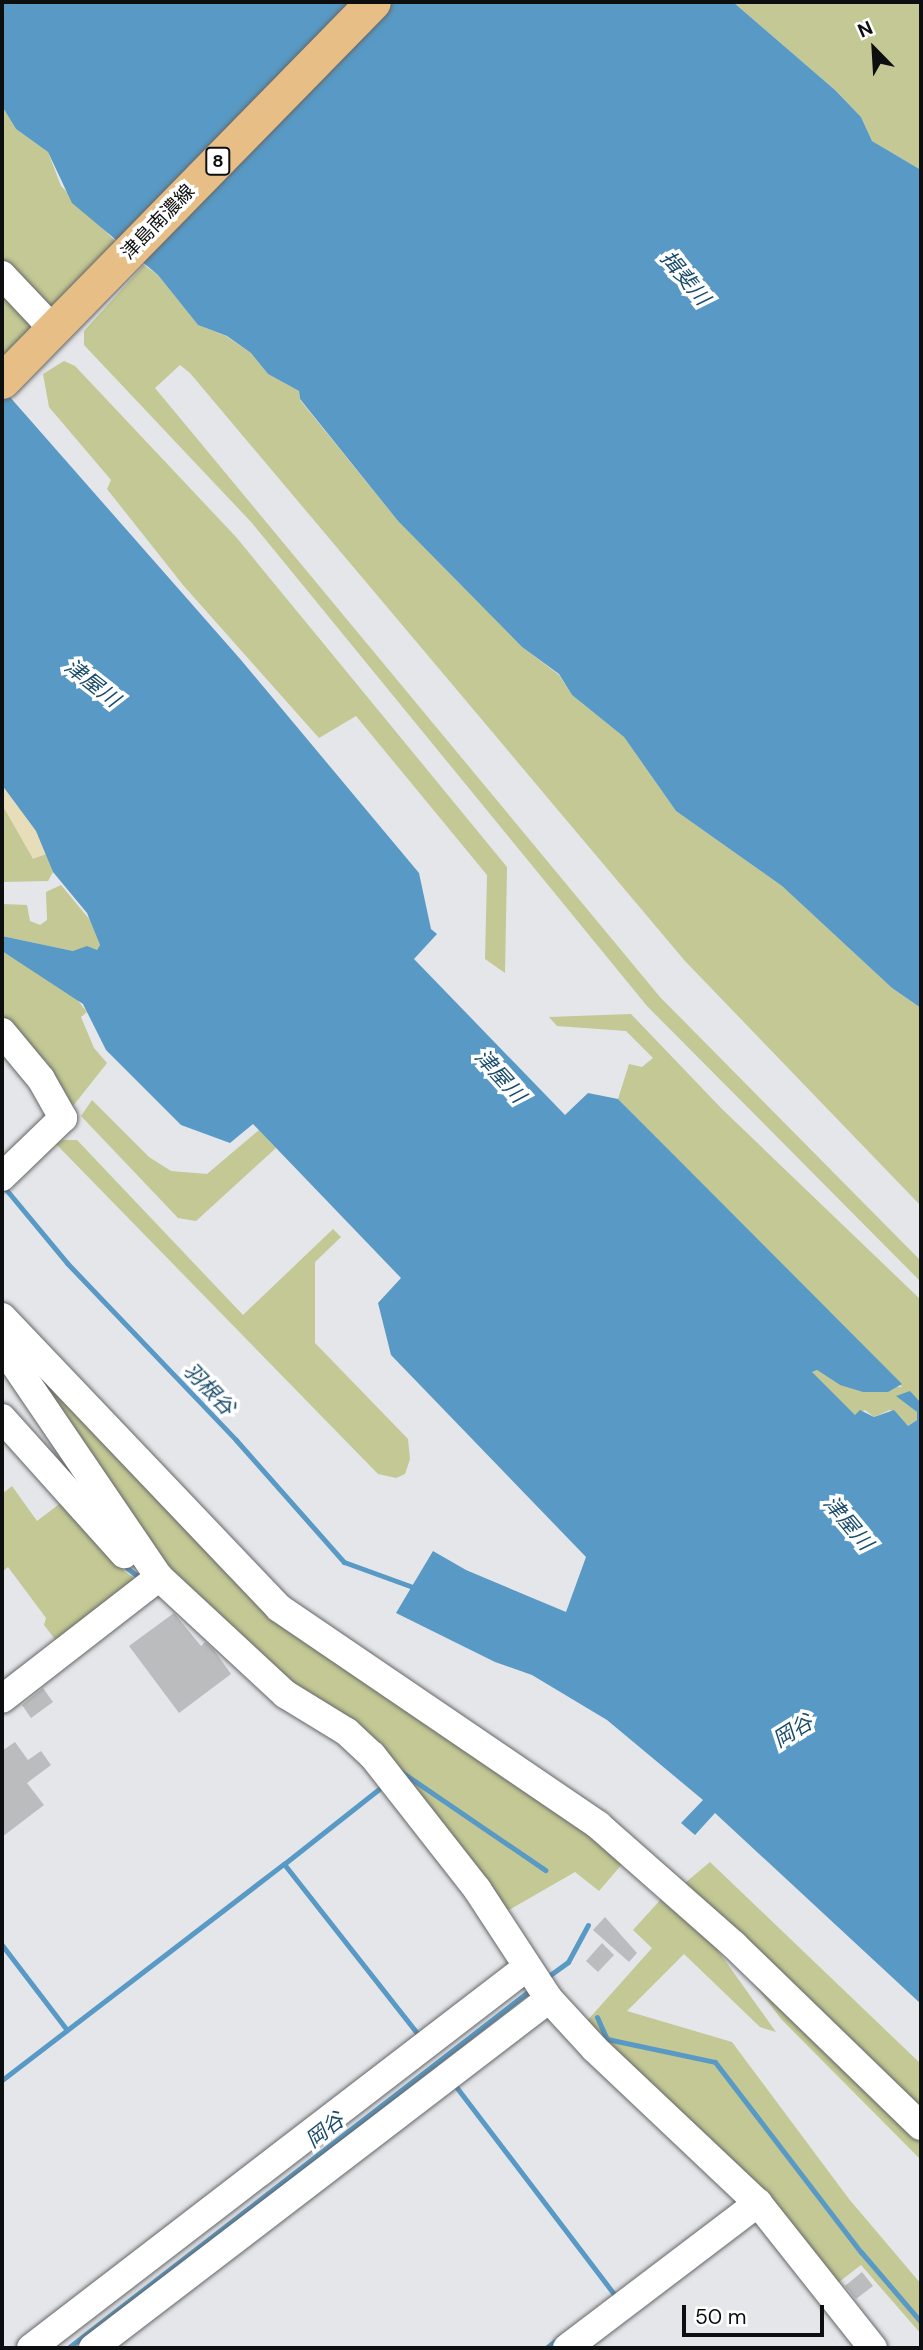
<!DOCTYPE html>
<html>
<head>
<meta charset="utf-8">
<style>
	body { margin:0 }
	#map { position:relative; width:923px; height:2350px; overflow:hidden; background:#e4e6e9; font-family:"DM Sans","Noto Sans JP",sans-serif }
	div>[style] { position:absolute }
	.green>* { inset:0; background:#c3c894 }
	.sand>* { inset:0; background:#e7ddb8 }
	.water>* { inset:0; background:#589ac5 }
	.stream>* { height:5px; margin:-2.5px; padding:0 2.5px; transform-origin:2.5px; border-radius:2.5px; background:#589ac5 }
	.building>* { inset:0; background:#babcbe }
	.roads { filter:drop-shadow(0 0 2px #646668) drop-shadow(0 0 2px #646668) }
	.minor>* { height:28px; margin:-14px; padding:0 14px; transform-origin:14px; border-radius:14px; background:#fff }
	.major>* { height:35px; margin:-17.5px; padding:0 17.5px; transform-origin:17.5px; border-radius:17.5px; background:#e7be85 }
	span { translate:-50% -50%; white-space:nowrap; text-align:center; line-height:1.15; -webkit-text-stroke:7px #fff; paint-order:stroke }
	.shield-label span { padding:2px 5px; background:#fff; border:2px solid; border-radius:5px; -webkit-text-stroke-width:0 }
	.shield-label { font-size:18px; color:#0d0e0f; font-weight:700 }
	.street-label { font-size:19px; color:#0d0e0f }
	.water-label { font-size:21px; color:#1a4d6c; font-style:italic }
	.frame { position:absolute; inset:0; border:4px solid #0d0e0f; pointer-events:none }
	.north { position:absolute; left:839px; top:14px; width:70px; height:70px; -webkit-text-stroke:5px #fff; paint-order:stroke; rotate:336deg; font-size:19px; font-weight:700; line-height:28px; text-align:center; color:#0d0e0f }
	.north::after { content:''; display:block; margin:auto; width:24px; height:32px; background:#0d0e0f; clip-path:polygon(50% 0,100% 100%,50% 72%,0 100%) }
	.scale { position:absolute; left:682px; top:2305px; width:142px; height:32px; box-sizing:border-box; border:4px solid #0d0e0f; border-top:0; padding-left:9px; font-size:21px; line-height:24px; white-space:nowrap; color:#0d0e0f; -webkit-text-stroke:5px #fff; paint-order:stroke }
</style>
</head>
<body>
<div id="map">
	<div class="green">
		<div style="clip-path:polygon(733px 2px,921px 2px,921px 170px,872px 141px,861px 117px,835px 90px)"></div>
		<div style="clip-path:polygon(2px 106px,16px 129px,48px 152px,61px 186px,125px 251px,63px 310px,42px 306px,2px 263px)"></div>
		<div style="clip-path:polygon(144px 265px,158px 275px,198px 325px,226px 336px,251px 353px,268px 374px,299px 391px,300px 400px,398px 521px,522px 647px,559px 675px,572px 695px,624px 737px,676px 811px,782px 886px,892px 988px,921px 1008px,921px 1206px,685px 961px,190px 373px,180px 365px,155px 388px,660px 997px,921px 1261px,921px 1282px,647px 1006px,252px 523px,84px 345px,84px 331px)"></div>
		<div style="clip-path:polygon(2px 286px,34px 322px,34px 334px,2px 366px)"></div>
		<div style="clip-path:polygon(64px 361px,75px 366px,236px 537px,507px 867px,505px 973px,485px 959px,487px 875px,356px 716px,319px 738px,183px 585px,107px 489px,111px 480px,49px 407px,43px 374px)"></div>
		<div style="clip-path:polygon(2px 804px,33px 858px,46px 854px,53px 872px,48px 881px,2px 882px)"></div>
		<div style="clip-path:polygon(61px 885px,90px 920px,100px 945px,97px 950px,73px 951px,2px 936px,2px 904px,27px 905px,30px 921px,40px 925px,47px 920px,46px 892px)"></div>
		<div style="clip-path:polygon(2px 951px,75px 997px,87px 1012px,81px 1017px,94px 1048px,107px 1063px,73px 1106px,46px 1061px,2px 1025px)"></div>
		<div style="clip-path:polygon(631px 1014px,722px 1109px,921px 1300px,921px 1403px,910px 1392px,897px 1396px,917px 1412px,917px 1420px,908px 1426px,890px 1410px,874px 1417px,865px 1410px,856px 1416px,815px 1378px,812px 1372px,817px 1370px,840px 1385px,902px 1387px,618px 1099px,629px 1064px,642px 1067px,653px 1058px,626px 1031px,557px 1026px,549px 1017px)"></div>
		<div style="clip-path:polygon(92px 1100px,149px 1157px,171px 1171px,207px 1174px,259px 1130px,276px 1148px,196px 1221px,178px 1218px,81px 1116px)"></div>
		<div style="clip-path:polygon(63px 1140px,77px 1140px,243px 1315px,333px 1229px,341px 1237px,315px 1262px,315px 1343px,408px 1439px,410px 1459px,405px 1474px,396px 1478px,378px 1474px,56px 1144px)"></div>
		<div style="clip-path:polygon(2px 1333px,226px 1573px,274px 1615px,516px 1774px,623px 1863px,599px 1891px,575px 1872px,502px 1914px,396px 1774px,279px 1678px,164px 1571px)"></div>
		<div style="clip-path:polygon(12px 1486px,37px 1521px,62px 1502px,126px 1572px,140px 1582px,61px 1647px,44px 1625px,46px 1618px,8px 1567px,2px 1572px,2px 1494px)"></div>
		<div style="clip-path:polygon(710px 1862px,921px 2064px,921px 2113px,679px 1888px)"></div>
		<div style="clip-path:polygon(663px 1897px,704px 1931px,776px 2032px,760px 2027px,684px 1954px,627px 2011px,732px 2042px,849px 2199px,921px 2284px,921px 2334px,861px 2265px,830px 2289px,586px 2022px,652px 1948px,633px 1930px)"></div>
		<div style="clip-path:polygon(736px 1961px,822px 2039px,921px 2141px,921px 2160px,782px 2020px)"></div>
	</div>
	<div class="sand">
		<div style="clip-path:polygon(2px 785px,36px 831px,46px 854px,33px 859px,2px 804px)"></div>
	</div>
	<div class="water">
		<div style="clip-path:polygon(2px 2px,733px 2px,835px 90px,861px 117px,872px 141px,921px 170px,921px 1008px,892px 988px,782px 886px,676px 811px,624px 737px,572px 695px,559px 674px,522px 647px,398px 521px,300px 399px,299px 391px,268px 374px,251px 353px,227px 336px,198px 325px,158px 275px,72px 203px,48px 152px,16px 129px,2px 106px)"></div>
		<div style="clip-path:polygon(2px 388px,241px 660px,419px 873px,431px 929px,437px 934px,414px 959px,565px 1115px,588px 1093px,618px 1099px,902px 1384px,888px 1392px,863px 1392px,840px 1385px,817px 1370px,812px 1372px,855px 1415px,860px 1410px,874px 1417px,894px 1410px,908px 1426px,917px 1420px,917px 1412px,896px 1396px,910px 1391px,921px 1403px,921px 2004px,715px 1813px,695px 1835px,681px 1823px,703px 1800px,607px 1720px,532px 1675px,495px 1662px,396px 1613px,433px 1551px,466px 1570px,566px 1612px,586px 1557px,391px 1355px,378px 1303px,401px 1278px,253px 1124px,230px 1143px,181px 1125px,106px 1050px,83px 1004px,2px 951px,2px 936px,73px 951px,87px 946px,97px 950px,100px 945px,87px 913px,53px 872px,36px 831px,2px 785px)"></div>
	</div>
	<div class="stream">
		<div style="left:4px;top:1187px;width:99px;rotate:50.3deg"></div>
		<div style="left:67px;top:1263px;width:245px;rotate:46.3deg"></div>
		<div style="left:236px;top:1440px;width:163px;rotate:48.5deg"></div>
		<div style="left:344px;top:1562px;width:79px;rotate:20deg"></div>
		<div style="left:127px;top:1568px;width:18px;rotate:38deg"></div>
		<div style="left:400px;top:1771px;width:176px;rotate:34.3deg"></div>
		<div style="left:284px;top:1864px;width:121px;rotate:-38.3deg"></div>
		<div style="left:2px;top:1945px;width:107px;rotate:52.6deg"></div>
		<div style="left:546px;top:1978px;width:27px;rotate:-36deg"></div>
		<div style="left:568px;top:1962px;width:42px;rotate:-61.6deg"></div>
		<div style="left:597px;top:2017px;width:24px;rotate:66deg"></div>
		<div style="left:607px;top:2039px;width:110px;rotate:12deg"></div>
		<div style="left:715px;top:2062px;width:240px;rotate:52.5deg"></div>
		<div style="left:861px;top:2252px;width:92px;rotate:49.4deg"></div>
		<div style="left:2px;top:2080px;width:355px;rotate:-37.5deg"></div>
		<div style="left:284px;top:1864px;width:220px;rotate:51.8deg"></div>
		<div style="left:454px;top:2084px;width:265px;rotate:52.7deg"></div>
		<div style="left:68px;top:2348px;width:588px;rotate:-37.75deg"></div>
		<div style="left:546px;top:2348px;width:18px;rotate:-38deg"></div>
	</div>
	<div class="building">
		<div style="clip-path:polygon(174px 1613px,201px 1646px,205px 1642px,214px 1650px,231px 1674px,179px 1713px,129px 1646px)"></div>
		<div style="clip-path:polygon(43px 1688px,53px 1702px,31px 1718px,22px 1705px)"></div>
		<div style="clip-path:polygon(15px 1742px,28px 1760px,41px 1751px,51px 1765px,27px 1783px,44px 1805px,2px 1837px,2px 1751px)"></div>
		<div style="clip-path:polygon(605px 1917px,637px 1953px,629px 1962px,593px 1930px)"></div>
		<div style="clip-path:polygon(602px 1943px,614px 1955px,598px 1972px,586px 1961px)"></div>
		<div style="clip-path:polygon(862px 2272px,873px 2286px,856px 2299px,845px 2286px)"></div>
	</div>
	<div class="roads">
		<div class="minor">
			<div style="left:2px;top:275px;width:74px;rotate:46.6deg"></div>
			<div style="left:2px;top:1032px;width:61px;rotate:50.3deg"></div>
			<div style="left:41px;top:1079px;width:45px;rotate:60.6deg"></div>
			<div style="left:63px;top:1118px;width:85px;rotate:136deg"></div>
			<div style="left:2px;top:1317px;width:402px;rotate:46.4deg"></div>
			<div style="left:279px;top:1608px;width:386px;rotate:34.2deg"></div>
			<div style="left:598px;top:1825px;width:181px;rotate:41.4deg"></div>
			<div style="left:734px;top:1945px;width:260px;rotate:44.1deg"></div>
			<div style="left:2px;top:1346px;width:279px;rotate:55.8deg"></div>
			<div style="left:159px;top:1577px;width:172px;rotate:42.9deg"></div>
			<div style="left:285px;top:1694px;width:73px;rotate:31.5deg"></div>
			<div style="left:347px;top:1732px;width:34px;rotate:43deg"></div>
			<div style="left:372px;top:1755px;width:170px;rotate:51.9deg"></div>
			<div style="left:477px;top:1889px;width:131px;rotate:56.8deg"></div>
			<div style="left:549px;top:1999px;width:68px;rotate:47.4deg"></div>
			<div style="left:595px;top:2049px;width:224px;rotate:43.4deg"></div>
			<div style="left:758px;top:2203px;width:185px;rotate:51.6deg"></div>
			<div style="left:2px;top:1418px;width:183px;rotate:48.1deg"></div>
			<div style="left:2px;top:1699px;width:199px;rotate:-37.8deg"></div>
			<div style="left:31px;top:2348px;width:625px;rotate:-37.53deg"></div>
			<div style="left:93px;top:2348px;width:574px;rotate:-37.43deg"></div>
			<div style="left:567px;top:2348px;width:240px;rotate:-37.2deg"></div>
		</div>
		<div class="major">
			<div style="left:2px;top:381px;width:530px;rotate:-45.61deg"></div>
		</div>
	</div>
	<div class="shield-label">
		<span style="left:218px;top:161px">8</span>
	</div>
	<div class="street-label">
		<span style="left:158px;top:222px;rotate:-46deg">津島南濃線</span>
	</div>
	<div class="water-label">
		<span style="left:685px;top:278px;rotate:50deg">揖斐川</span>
		<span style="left:92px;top:683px;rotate:38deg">津屋川</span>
		<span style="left:500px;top:1076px;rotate:48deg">津屋川</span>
		<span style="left:209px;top:1389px;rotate:46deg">羽根谷</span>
		<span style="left:848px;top:1523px;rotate:50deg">津屋川</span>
		<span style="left:793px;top:1731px;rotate:-32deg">岡谷</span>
		<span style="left:325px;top:2130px;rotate:-38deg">岡谷</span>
	</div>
	<div class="frame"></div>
	<div class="north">N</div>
	<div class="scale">50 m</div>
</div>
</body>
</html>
